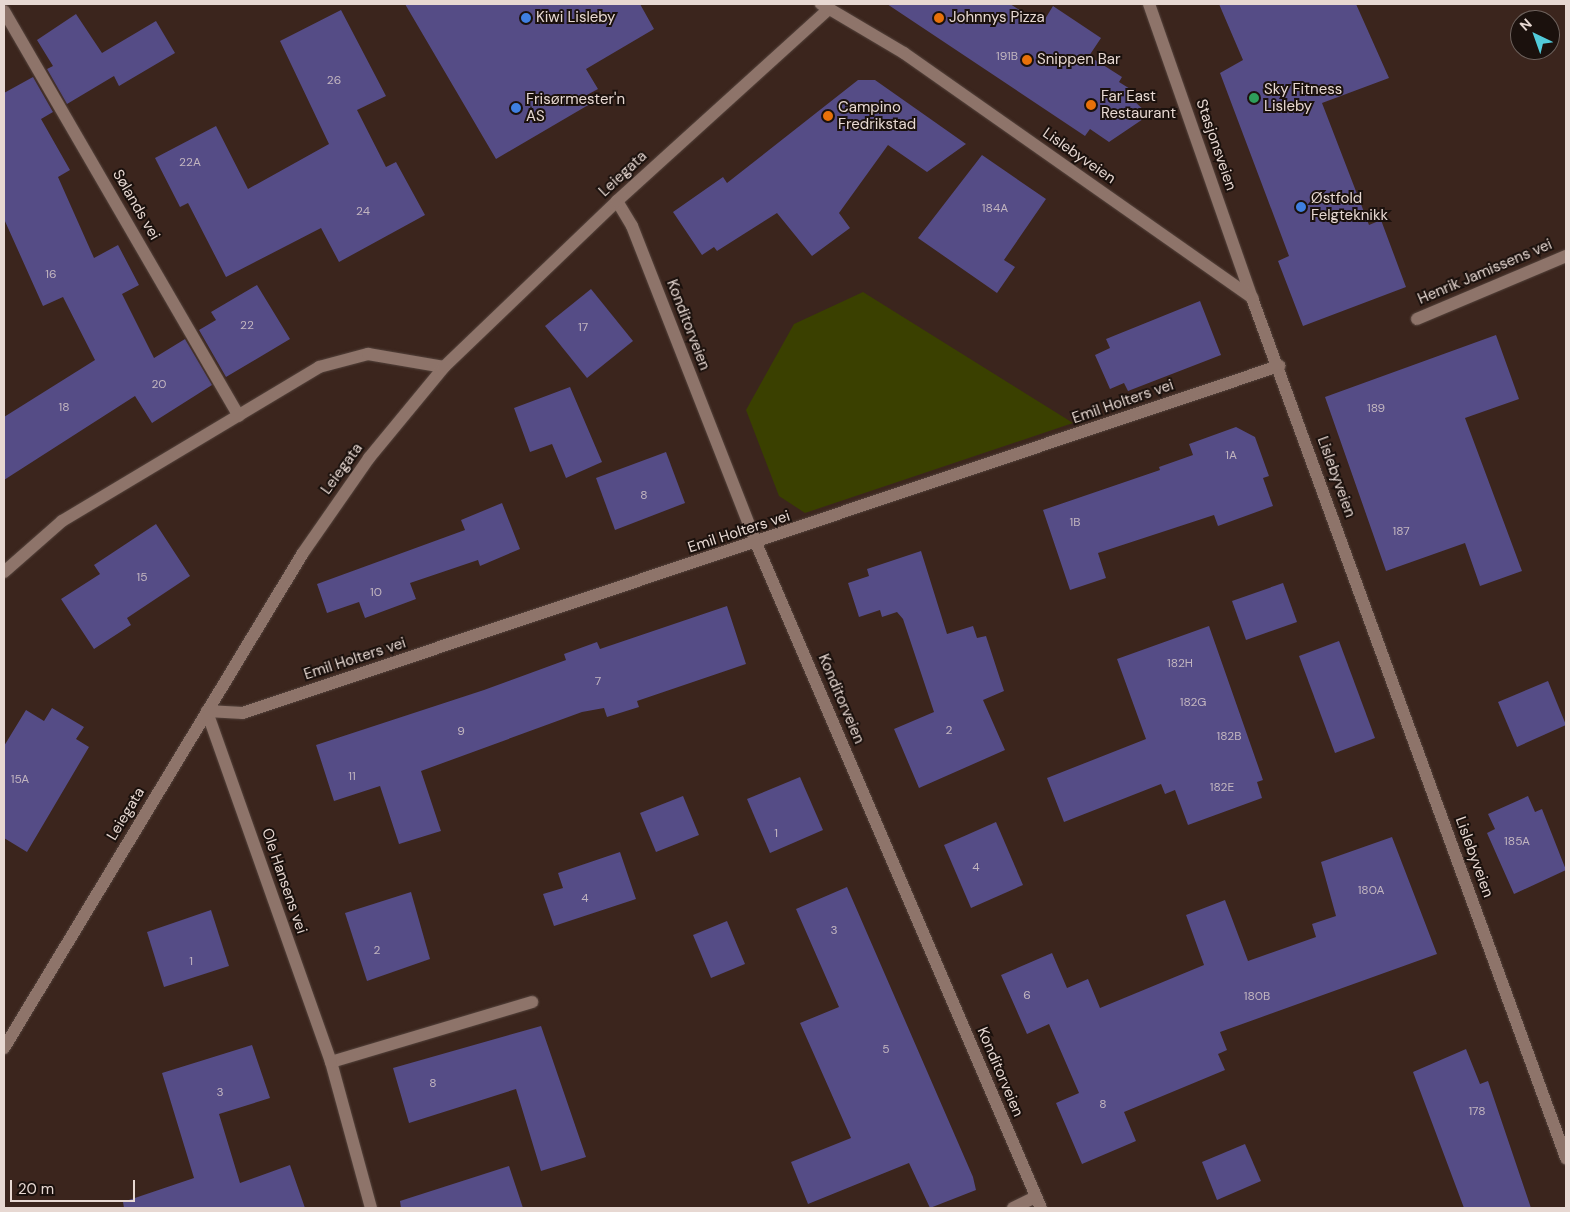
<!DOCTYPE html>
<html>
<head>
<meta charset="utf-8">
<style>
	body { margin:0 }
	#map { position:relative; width:1570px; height:1212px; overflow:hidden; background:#3b251d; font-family:"DM Sans",sans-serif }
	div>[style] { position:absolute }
	.green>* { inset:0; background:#3a4000 }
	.building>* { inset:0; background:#554c86 }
	.roads { filter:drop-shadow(0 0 1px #54433c) drop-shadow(0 0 1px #54433c) }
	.service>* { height:12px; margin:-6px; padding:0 6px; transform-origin:6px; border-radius:6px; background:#8e746a }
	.minor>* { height:12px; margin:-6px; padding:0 6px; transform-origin:6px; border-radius:6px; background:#8e746a }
	.tertiary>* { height:12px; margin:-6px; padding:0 6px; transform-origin:6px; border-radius:6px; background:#8e746a }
	.dots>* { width:14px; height:14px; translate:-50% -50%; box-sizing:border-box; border:2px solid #1b110d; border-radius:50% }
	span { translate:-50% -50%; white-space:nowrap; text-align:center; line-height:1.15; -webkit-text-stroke:4px #1b110d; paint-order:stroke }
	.number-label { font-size:12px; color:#c2b5bf }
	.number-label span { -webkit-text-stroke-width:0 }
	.poi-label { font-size:15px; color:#e7d8d2 }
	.left { translate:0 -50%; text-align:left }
	.street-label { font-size:15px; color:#e7d8d2 }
	.frame { position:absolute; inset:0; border:5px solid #e7d8d2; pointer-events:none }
	.north { position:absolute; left:1510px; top:10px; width:50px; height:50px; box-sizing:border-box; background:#1b110d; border:1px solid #6d615c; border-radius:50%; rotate:318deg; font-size:14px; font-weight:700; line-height:20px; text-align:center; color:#e7d8d2 }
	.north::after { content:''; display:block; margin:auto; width:18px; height:22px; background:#52cbda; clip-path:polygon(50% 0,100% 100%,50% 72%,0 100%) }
	.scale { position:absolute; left:10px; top:1180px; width:125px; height:22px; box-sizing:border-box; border:2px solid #e7d8d2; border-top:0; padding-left:6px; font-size:15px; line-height:18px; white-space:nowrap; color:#e7d8d2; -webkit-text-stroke:4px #1b110d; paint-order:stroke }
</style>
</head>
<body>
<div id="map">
	<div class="green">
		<div style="clip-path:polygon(863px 292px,1073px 423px,805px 513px,779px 496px,746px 410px,794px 324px)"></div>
	</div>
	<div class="building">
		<div style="clip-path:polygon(405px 4px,640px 4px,654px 29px,586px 69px,598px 89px,585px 96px,590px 104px,496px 159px)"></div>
		<div style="clip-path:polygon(887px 4px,1010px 4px,1042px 24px,1053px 6px,1101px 38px,1089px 56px,1122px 77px,1119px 82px,1135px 92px,1131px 98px,1149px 115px,1109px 142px,1090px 129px,1085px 136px)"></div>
		<div style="clip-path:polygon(1219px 4px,1356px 4px,1389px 78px,1322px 103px,1369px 225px,1381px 220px,1406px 287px,1303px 326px,1278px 261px,1289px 256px,1220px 73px,1243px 60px)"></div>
		<div style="clip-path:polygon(341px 10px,386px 96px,357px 110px,386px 167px,396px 162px,425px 215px,339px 262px,321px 228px,226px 277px,188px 203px,180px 207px,155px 158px,216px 126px,248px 189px,329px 144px,280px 41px)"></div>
		<div style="clip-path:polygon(76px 14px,102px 53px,156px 21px,175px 53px,119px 86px,114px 76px,67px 104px,47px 69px,53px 66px,37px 40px)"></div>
		<div style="clip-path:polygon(33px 77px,53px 112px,41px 119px,70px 170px,58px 177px,94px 258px,118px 245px,139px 285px,122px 294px,154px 358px,185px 339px,212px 385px,152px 423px,135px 396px,4px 480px,4px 417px,95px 360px,63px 297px,43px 306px,4px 219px,4px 93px)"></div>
		<div style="clip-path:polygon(858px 80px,875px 80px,966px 144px,927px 172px,888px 145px,839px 213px,850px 228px,812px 256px,777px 213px,717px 251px,714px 247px,702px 255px,673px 212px,723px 177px,727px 183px)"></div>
		<div style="clip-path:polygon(982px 155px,1046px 199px,1004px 260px,1015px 267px,997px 293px,918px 238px)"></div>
		<div style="clip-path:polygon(257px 285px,290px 339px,226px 377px,199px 330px,216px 320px,211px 312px)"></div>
		<div style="clip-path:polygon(591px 289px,633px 341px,587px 378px,545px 326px)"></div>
		<div style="clip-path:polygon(1200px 301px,1221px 355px,1128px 391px,1124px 383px,1110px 389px,1095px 355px,1110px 348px,1106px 339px)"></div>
		<div style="clip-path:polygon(1496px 335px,1519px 399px,1465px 418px,1522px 571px,1480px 586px,1465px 543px,1386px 571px,1325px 397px)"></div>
		<div style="clip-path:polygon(570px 387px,602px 462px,566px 478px,552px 444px,530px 452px,514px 408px)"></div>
		<div style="clip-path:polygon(1236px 427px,1255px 437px,1269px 476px,1263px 478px,1273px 506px,1218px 526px,1214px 515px,1098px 553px,1106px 578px,1070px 590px,1043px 510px,1160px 470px,1159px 467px,1193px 455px,1189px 444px)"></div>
		<div style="clip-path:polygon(666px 452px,685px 503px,615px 530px,596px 478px)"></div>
		<div style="clip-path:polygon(502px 503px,520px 549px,480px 566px,478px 560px,410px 583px,416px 599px,365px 618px,359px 602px,327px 613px,317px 584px,465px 530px,461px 520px)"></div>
		<div style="clip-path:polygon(156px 524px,190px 576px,127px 618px,131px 625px,94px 649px,61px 599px,100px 574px,94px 565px)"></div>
		<div style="clip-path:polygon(921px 551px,947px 634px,973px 626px,977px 638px,986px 636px,1004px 691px,983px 700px,1005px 750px,919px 788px,894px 729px,934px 712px,903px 619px,897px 612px,882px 617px,880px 610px,859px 617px,848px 583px,869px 576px,867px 569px)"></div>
		<div style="clip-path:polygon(1283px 583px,1297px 622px,1246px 640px,1232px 601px)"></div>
		<div style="clip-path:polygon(727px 606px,746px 664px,637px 701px,639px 707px,607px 717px,604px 708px,582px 712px,421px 771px,441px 831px,399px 844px,380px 786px,334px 801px,316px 745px,484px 690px,566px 660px,564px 654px,597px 642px,600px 649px)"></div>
		<div style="clip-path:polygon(1209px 626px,1263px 780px,1257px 782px,1262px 798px,1188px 825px,1175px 790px,1165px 794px,1161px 784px,1064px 822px,1047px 778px,1146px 739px,1117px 659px)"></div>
		<div style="clip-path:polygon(1339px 641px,1375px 738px,1335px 753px,1299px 656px)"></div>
		<div style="clip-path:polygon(1548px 681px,1566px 725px,1517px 747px,1498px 702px)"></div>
		<div style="clip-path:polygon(52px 708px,84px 727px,76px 739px,89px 747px,27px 852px,4px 838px,4px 746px,26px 710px,44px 721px)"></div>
		<div style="clip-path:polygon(800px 777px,823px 830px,770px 853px,747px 799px)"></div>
		<div style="clip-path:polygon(683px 796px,699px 835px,656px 852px,640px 813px)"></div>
		<div style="clip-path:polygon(1528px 796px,1535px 812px,1542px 809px,1566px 870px,1514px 894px,1487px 833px,1495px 829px,1488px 814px)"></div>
		<div style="clip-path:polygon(996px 822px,1023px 885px,971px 908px,944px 845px)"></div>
		<div style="clip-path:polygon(1392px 837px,1437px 954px,1220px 1032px,1227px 1050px,1218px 1054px,1225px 1070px,1124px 1112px,1136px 1141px,1082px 1164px,1056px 1103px,1079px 1093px,1049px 1024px,1027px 1034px,1001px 975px,1052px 953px,1067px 988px,1088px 979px,1100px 1008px,1204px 965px,1186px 915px,1225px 900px,1248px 961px,1316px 937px,1312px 924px,1336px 916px,1321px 862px)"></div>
		<div style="clip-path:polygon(620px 852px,636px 899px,554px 926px,543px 894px,563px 888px,558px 873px)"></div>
		<div style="clip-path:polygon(847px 887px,973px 1177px,976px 1190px,930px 1208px,909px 1163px,808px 1204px,791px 1162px,851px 1138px,800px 1023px,839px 1007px,796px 909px)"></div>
		<div style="clip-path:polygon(411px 892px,430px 959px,367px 981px,345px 913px)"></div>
		<div style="clip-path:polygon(211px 910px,229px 966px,164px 987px,147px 932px)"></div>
		<div style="clip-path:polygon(727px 921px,745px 964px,711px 978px,693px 935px)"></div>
		<div style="clip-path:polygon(541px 1026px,586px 1157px,541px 1171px,516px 1089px,409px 1123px,393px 1068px)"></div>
		<div style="clip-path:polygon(252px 1045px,270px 1098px,219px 1114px,240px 1183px,290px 1165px,305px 1208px,124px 1208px,123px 1202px,194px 1178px,162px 1073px)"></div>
		<div style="clip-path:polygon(1466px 1049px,1480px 1084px,1488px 1081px,1531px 1208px,1464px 1208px,1413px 1072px)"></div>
		<div style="clip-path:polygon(1245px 1144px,1261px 1181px,1217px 1200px,1202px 1162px)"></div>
		<div style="clip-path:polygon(509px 1166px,523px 1208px,401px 1208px,400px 1201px)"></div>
	</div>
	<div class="roads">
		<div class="service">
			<div style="left:1013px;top:1208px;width:25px;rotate:-26deg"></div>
		</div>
		<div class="minor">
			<div style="left:1149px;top:4px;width:312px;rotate:70.7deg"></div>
			<div style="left:4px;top:11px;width:468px;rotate:59.9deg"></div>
			<div style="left:617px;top:201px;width:29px;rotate:59deg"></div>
			<div style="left:632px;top:226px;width:340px;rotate:68.6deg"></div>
			<div style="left:756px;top:543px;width:723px;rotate:66.8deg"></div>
			<div style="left:1417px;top:319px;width:162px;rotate:-22.9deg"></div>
			<div style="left:4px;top:572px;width:77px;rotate:-41.3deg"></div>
			<div style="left:62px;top:521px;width:300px;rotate:-30.9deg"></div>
			<div style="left:319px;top:367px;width:51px;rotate:-14.9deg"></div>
			<div style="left:368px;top:354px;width:77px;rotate:9.7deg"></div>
			<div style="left:331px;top:1062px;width:210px;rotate:-16.6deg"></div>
			<div style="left:371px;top:1208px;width:151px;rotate:-105.3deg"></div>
			<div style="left:331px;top:1062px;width:372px;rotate:-109.5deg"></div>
			<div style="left:207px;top:711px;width:36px;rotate:3deg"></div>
			<div style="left:243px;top:713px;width:1093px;rotate:-18.52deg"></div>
		</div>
		<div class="tertiary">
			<div style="left:821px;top:4px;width:96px;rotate:30.6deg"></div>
			<div style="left:904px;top:53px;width:426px;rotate:35.1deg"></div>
			<div style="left:1252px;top:298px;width:916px;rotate:69.94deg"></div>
			<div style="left:4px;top:1048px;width:578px;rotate:-58.87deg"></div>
			<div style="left:303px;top:553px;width:116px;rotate:-55.2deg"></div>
			<div style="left:369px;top:458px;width:118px;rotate:-50.5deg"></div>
			<div style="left:444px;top:367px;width:240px;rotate:-43.8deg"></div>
			<div style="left:617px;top:201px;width:286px;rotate:-42.2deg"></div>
		</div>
	</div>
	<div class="dots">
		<div style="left:526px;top:18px;background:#3f7fe0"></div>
		<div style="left:939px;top:18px;background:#e8710a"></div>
		<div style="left:1027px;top:60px;background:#e8710a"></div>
		<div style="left:1254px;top:98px;background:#2e9e5b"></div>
		<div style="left:1091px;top:105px;background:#e8710a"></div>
		<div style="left:516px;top:108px;background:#3f7fe0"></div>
		<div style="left:828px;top:116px;background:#e8710a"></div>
		<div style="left:1301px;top:207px;background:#3f7fe0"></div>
	</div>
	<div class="number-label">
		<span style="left:1007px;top:57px">191B</span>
		<span style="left:334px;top:81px">26</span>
		<span style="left:190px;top:163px">22A</span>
		<span style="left:995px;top:209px">184A</span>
		<span style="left:363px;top:212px">24</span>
		<span style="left:51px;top:275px">16</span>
		<span style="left:247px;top:326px">22</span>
		<span style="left:583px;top:328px">17</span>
		<span style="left:159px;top:385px">20</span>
		<span style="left:64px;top:408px">18</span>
		<span style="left:1376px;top:409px">189</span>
		<span style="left:1231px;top:456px">1A</span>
		<span style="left:644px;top:496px">8</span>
		<span style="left:1075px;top:523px">1B</span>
		<span style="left:1401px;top:532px">187</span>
		<span style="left:142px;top:578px">15</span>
		<span style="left:376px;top:593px">10</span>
		<span style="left:1180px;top:664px">182H</span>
		<span style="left:598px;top:682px">7</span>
		<span style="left:1193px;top:703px">182G</span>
		<span style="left:949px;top:731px">2</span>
		<span style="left:461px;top:732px">9</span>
		<span style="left:1229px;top:737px">182B</span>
		<span style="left:352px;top:777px">11</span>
		<span style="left:20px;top:780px">15A</span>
		<span style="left:1222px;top:788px">182E</span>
		<span style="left:776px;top:834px">1</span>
		<span style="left:1517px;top:842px">185A</span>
		<span style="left:976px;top:868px">4</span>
		<span style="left:1371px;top:891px">180A</span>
		<span style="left:585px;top:899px">4</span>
		<span style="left:834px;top:931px">3</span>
		<span style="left:377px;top:951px">2</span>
		<span style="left:191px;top:962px">1</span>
		<span style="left:1027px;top:996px">6</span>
		<span style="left:1257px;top:997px">180B</span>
		<span style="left:886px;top:1050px">5</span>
		<span style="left:433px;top:1084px">8</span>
		<span style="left:220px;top:1093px">3</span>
		<span style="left:1103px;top:1105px">8</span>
		<span style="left:1477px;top:1112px">178</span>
	</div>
	<div class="poi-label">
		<span class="left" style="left:536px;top:18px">Kiwi Lisleby</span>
		<span class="left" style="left:949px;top:18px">Johnnys Pizza</span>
		<span class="left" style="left:1037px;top:60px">Snippen Bar</span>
		<span class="left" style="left:1264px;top:98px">Sky Fitness<br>Lisleby</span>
		<span class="left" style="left:1101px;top:105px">Far East<br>Restaurant</span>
		<span class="left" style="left:526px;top:108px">Frisørmester'n<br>AS</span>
		<span class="left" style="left:838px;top:116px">Campino<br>Fredrikstad</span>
		<span class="left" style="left:1311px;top:207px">Østfold<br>Felgteknikk</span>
	</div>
	<div class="street-label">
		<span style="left:1216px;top:145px;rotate:71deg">Stasjonsveien</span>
		<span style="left:1079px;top:156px;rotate:35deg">Lislebyveien</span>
		<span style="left:623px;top:174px;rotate:-43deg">Leiegata</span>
		<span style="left:136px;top:205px;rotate:60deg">Sølands vei</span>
		<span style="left:1485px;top:272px;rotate:-23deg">Henrik Jamissens vei</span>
		<span style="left:688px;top:325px;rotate:69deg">Konditorveien</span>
		<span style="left:1123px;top:402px;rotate:-19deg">Emil Holters vei</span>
		<span style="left:342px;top:469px;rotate:-54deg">Leiegata</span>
		<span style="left:1336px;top:477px;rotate:70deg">Lislebyveien</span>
		<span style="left:739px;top:532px;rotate:-18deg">Emil Holters vei</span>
		<span style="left:355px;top:659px;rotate:-18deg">Emil Holters vei</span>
		<span style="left:841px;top:699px;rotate:67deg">Konditorveien</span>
		<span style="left:126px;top:814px;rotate:-59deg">Leiegata</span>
		<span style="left:1474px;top:857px;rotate:70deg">Lislebyveien</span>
		<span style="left:284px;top:881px;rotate:71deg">Ole Hansens vei</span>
		<span style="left:1000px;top:1072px;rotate:67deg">Konditorveien</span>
	</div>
	<div class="frame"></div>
	<div class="north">N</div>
	<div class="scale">20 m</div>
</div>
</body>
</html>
